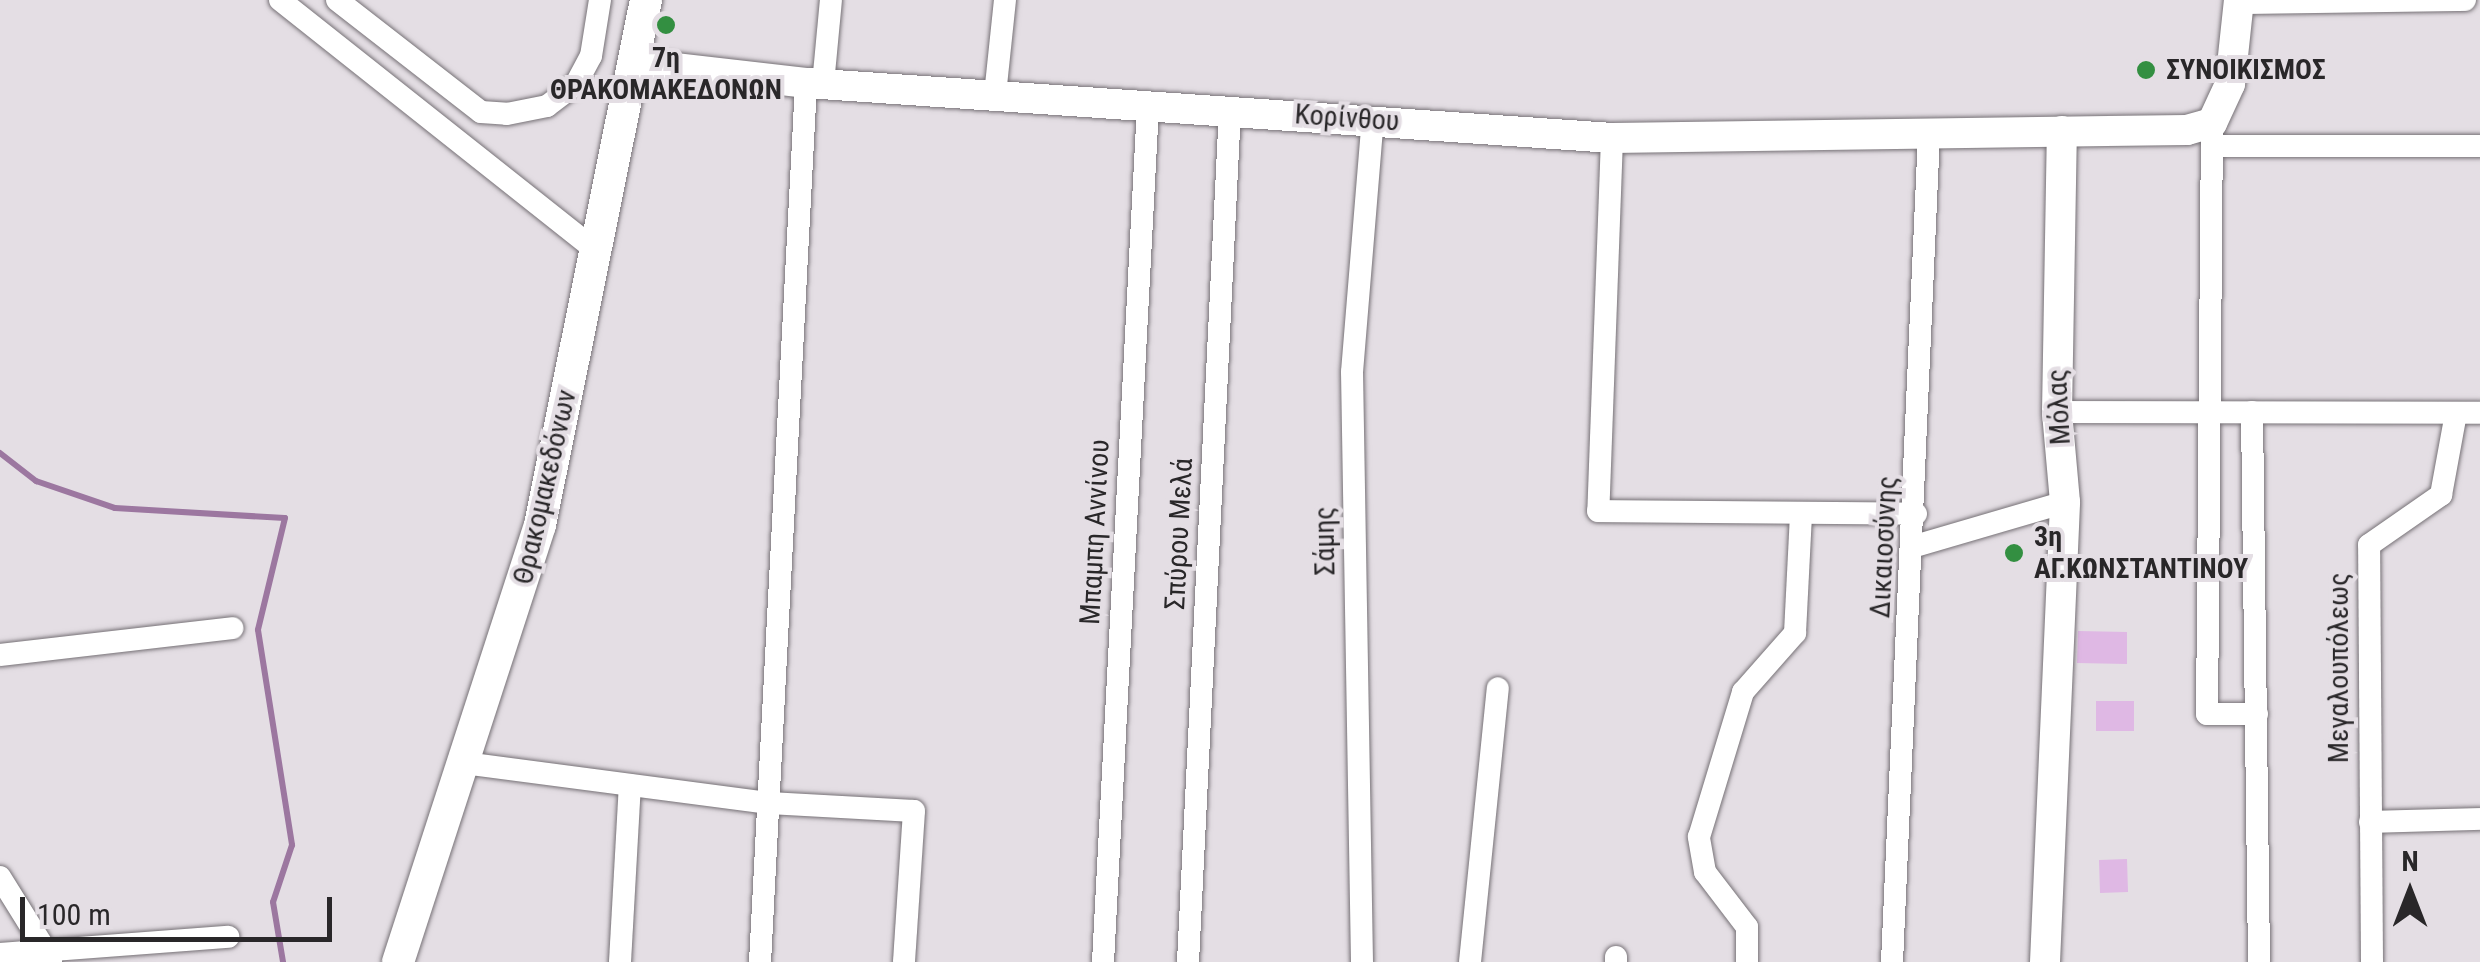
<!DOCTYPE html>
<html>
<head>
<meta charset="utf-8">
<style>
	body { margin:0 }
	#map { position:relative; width:2480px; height:962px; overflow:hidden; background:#e4dee4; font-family:"Roboto Condensed",sans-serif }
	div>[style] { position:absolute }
	.stream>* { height:6px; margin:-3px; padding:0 3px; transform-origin:3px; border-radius:3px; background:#9c77a0 }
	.building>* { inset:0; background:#dfb8e4 }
	.roads { filter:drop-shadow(0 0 2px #767176) drop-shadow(0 0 2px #767176) }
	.minor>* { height:22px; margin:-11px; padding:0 11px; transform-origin:11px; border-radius:11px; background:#fff }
	.tertiary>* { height:30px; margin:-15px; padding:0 15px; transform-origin:15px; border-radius:15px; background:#fff }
	.secondary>* { height:32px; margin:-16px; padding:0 16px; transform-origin:16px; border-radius:16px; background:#fff }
	.dots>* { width:28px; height:28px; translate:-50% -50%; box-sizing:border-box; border:5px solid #e4dee4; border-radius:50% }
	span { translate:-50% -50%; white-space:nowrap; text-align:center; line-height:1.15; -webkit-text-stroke:8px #e4dee4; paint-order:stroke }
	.poi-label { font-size:28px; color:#292729; font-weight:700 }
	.left { translate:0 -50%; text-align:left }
	.street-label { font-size:28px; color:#292729 }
	.north { position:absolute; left:2360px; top:842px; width:100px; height:100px; -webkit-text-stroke:8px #e4dee4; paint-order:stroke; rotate:0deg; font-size:28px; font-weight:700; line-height:40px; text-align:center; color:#292729 }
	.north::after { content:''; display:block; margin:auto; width:35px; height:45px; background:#292729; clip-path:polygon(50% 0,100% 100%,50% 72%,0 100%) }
	.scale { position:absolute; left:20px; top:897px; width:312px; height:45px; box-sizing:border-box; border:5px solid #292729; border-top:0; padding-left:12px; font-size:30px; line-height:35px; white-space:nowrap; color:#292729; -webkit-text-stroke:8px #e4dee4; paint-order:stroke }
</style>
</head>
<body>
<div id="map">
	<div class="stream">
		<div style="left:0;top:453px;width:46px;rotate:37.9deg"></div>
		<div style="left:36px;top:481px;width:83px;rotate:18.9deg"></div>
		<div style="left:115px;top:508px;width:170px;rotate:3.4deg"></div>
		<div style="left:285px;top:518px;width:115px;rotate:103.6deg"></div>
		<div style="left:258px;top:630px;width:218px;rotate:81deg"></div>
		<div style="left:292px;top:845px;width:60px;rotate:108.4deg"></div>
		<div style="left:273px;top:902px;width:61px;rotate:80.5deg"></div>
	</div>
	<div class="building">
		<div style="clip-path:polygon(2078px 631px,2127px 632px,2127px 664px,2077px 663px)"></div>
		<div style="clip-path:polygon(2096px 701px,2134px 701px,2134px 731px,2096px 731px)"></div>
		<div style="clip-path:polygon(2127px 859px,2128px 892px,2100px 893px,2099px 860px)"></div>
	</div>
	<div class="roads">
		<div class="minor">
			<div style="left:280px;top:0;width:401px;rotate:38.4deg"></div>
			<div style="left:337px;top:0;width:182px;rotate:37.9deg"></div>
			<div style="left:481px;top:112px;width:26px;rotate:4deg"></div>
			<div style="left:507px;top:114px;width:41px;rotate:-11.3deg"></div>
			<div style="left:547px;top:106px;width:36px;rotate:-37deg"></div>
			<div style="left:576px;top:84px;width:32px;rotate:-62deg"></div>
			<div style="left:591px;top:56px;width:57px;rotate:-80.9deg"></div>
			<div style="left:2238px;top:3px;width:227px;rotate:-0.8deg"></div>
			<div style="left:823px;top:84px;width:84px;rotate:-84.6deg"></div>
			<div style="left:995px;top:95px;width:96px;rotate:-84deg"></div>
			<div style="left:2212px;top:123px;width:591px;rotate:90.48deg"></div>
			<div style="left:2207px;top:714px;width:50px"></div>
			<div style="left:1612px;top:138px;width:373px;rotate:92.1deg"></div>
			<div style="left:1598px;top:511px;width:318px;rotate:0.5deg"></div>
			<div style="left:2216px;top:146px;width:264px"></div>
			<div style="left:2057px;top:412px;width:423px;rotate:0.1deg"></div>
			<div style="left:2252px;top:412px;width:550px;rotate:89.27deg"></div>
			<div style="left:1915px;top:546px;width:156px;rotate:-16.3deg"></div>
			<div style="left:0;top:655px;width:234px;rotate:-6.6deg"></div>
			<div style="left:464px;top:763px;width:308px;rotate:7.5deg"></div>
			<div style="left:769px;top:803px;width:145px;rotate:3.2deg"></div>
			<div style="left:914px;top:811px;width:151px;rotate:93.8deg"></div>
			<div style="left:2370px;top:822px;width:110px;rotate:-1.6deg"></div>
			<div style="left:0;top:877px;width:97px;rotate:58.1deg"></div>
			<div style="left:0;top:954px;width:229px;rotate:-4.3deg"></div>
			<div style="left:620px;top:962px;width:177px;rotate:-86.8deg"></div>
			<div style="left:760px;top:962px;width:880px;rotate:-87deg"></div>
			<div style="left:1103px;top:962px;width:858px;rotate:-86.99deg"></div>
			<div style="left:1188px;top:962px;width:853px;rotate:-87.18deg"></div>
			<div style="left:1362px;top:962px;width:590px;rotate:-90.97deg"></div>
			<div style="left:1352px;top:372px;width:254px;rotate:-85.3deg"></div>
			<div style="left:1470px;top:962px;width:275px;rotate:-84.2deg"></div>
			<div style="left:1616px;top:962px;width:5px;rotate:-90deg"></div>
			<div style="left:1747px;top:962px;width:35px;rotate:-90deg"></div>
			<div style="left:1747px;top:927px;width:69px;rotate:-127.4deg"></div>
			<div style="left:1705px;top:872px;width:36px;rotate:-100deg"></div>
			<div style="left:1699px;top:837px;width:152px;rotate:-73.1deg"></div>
			<div style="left:1743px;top:692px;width:79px;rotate:-48.6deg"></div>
			<div style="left:1795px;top:633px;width:118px;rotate:-87.1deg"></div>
			<div style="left:1892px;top:962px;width:830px;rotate:-87.44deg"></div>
			<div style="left:2372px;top:962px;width:417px;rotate:-90.4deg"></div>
			<div style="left:2369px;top:545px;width:88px;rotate:-34.8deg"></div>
			<div style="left:2441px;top:495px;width:83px;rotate:-79.6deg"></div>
		</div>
		<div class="tertiary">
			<div style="left:633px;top:63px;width:174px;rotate:6.6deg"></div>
			<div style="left:806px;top:83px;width:808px;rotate:3.9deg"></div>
			<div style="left:1612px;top:138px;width:575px;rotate:-0.8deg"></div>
			<div style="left:2187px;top:130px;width:26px;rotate:-16deg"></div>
			<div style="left:2212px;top:123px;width:43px;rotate:-65.2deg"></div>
			<div style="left:2230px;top:84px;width:84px;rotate:-83.9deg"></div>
			<div style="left:2045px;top:962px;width:460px;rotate:-87.5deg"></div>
			<div style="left:2065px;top:502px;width:90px;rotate:-95.1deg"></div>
			<div style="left:2057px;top:412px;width:281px;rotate:-89deg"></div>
		</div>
		<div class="secondary">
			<div style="left:398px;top:962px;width:459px;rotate:-72deg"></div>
			<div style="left:540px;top:525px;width:536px;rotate:-78.59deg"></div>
		</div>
	</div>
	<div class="dots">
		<div style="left:666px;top:25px;background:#338f41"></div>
		<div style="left:2146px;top:70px;background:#338f41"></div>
		<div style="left:2014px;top:553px;background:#338f41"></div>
	</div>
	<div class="poi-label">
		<span style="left:666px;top:74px">7η<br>ΘΡΑΚΟΜΑΚΕΔΟΝΩΝ</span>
		<span class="left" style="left:2166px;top:70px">ΣΥΝΟΙΚΙΣΜΟΣ</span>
		<span class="left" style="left:2034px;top:553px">3η<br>ΑΓ.ΚΩΝΣΤΑΝΤΙΝΟΥ</span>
	</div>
	<div class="street-label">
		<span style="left:1347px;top:118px;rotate:4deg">Κορίνθου</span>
		<span style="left:2059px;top:407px;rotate:-93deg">Μόλας</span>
		<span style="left:545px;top:487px;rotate:-77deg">Θρακομακεδόνων</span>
		<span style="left:1095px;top:532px;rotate:-87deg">Μπαμπη Αννίνου</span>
		<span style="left:1179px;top:534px;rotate:-87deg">Σπύρου Μελά</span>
		<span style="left:1325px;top:541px;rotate:-91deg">Σάμης</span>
		<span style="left:1884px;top:547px;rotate:-87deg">Δικαιοσύνης</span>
		<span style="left:2339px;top:668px;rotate:-90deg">Μεγαλουπόλεως</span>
	</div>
	<div class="north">N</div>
	<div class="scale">100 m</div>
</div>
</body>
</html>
